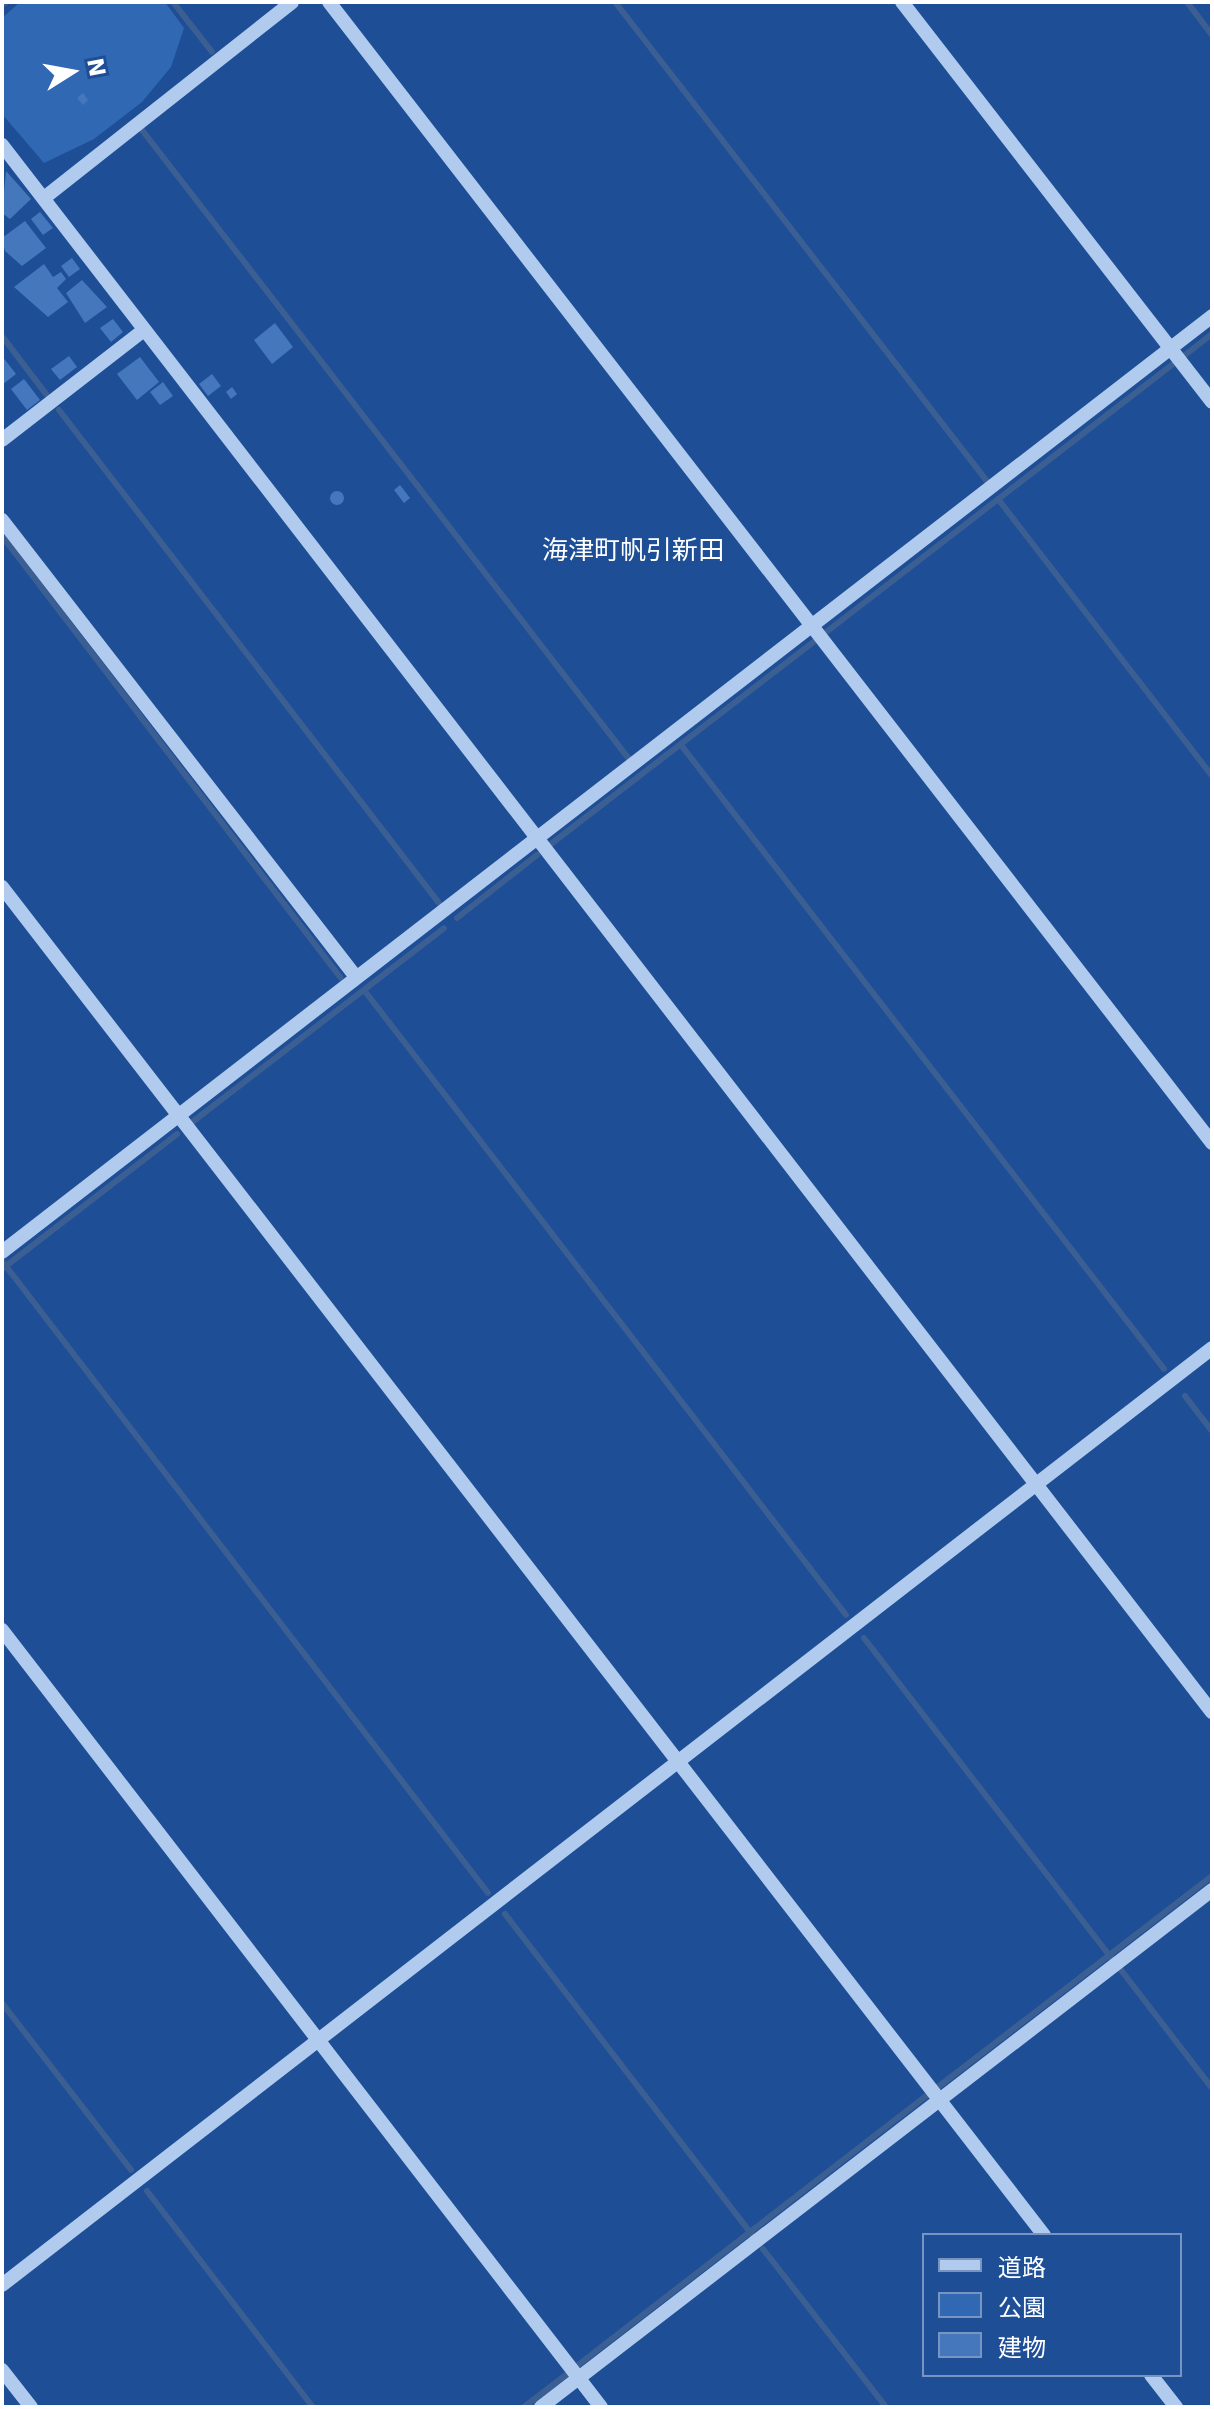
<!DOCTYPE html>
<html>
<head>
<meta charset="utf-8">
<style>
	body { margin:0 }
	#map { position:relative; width:1214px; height:2409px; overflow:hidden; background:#1d4e96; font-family:"DejaVu Sans","Noto Sans JP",sans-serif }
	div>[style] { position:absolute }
	.green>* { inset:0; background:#3168b4 }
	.stream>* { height:6px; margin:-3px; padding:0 3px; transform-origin:3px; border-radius:3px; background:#3c5f93 }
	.building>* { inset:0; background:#4577bd }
	.round { border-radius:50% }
	.minor>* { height:14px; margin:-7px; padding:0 7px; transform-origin:7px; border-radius:7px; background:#b1cbef }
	span { translate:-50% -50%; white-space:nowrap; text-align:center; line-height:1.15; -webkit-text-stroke:6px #1d4e96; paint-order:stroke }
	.quarter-label { font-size:26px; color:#fff }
	.frame { position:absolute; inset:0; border:4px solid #fff; pointer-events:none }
	.legend { position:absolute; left:922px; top:2233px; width:260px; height:144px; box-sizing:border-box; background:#1d4e96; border:2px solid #7795c0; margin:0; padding:10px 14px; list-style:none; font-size:24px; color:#fff }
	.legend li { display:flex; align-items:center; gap:16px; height:40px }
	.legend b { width:40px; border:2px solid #7795c0 }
	.north { position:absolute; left:32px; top:32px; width:80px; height:80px; -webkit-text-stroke:6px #1d4e96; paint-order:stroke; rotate:79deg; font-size:22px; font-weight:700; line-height:32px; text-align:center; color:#fff }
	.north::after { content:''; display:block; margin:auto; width:28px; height:36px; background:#fff; clip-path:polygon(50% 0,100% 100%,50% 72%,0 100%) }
</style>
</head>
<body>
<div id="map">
	<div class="green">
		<div style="clip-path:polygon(20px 2px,165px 2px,184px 28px,171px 67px,142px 102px,94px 139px,44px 163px,2px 114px,2px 18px)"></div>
	</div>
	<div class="stream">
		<div style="left:173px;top:2px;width:63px;rotate:52deg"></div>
		<div style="left:615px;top:2px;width:605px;rotate:52.18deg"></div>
		<div style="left:1187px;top:2px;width:41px;rotate:52.9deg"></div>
		<div style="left:2px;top:5px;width:5px;rotate:-37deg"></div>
		<div style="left:142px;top:130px;width:795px;rotate:52.25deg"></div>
		<div style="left:2px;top:336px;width:73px;rotate:52.8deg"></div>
		<div style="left:1185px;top:355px;width:34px;rotate:-38deg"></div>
		<div style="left:59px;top:410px;width:622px;rotate:52.38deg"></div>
		<div style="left:998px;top:499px;width:350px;rotate:52.3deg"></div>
		<div style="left:2px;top:536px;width:556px;rotate:52.53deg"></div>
		<div style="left:825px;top:633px;width:440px;rotate:-37.7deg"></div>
		<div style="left:681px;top:745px;width:789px;rotate:52.26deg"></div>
		<div style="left:551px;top:844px;width:331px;rotate:-37.6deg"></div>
		<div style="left:457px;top:918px;width:102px;rotate:-38.2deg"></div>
		<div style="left:364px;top:990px;width:789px;rotate:52.36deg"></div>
		<div style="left:191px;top:1123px;width:319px;rotate:-37.6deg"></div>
		<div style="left:2px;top:1261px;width:797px;rotate:52.44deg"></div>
		<div style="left:2px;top:1269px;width:221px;rotate:-37.6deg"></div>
		<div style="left:1185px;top:1396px;width:44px;rotate:52.4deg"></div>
		<div style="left:864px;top:1638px;width:406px;rotate:52.3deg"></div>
		<div style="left:505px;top:1914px;width:405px;rotate:52.4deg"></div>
		<div style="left:1121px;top:1970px;width:149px;rotate:52.4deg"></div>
		<div style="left:2px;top:2003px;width:211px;rotate:52.3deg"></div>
		<div style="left:938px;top:2087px;width:346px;rotate:-37.6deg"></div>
		<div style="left:147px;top:2191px;width:272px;rotate:52.5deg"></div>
		<div style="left:763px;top:2249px;width:200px;rotate:52.1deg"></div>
		<div style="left:578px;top:2365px;width:440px;rotate:-37.7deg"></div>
		<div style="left:524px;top:2407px;width:54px;rotate:-37.5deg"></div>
	</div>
	<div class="building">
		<div style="clip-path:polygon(83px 93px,88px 100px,83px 105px,77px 98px)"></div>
		<div style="clip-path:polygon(6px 171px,31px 199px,10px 219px,2px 213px)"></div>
		<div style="clip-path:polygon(40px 212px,53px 228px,43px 235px,31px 219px)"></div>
		<div style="clip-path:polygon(25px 221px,46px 248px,22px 266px,5px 251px,2px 238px)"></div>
		<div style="clip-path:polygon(72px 258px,80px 269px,69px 277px,61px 266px)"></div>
		<div style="clip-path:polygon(44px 264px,53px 277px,61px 272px,66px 279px,57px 288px,68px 302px,48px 317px,14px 287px)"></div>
		<div style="clip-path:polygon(82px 280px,107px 307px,85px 323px,66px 293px)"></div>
		<div style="clip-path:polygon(113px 319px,123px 332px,111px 342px,100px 328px)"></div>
		<div style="clip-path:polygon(275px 323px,293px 347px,272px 364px,254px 340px)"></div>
		<div style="clip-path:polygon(2px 356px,16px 374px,2px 385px)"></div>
		<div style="clip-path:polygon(69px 356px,77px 367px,60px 380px,51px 369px)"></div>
		<div style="clip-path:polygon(140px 357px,159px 382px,137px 400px,117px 374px)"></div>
		<div style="clip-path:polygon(212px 374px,221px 386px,208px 396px,199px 384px)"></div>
		<div style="clip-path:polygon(24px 379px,40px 400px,27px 410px,11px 389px)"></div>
		<div style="clip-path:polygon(163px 382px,173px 396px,160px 405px,150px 392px)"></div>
		<div style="clip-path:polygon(232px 387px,237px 394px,231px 399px,226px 392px)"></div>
		<div style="clip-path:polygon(400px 485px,410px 498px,404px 503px,394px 490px)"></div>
		<div class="round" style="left:330px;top:491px;width:14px;height:14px"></div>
	</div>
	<div class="minor">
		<div style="left:329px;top:2px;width:1443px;rotate:52.26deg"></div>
		<div style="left:902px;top:2px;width:506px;rotate:52.22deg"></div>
		<div style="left:2px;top:145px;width:1980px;rotate:52.33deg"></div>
		<div style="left:44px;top:198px;width:316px;rotate:-38.3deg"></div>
		<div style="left:2px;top:440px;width:180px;rotate:-37.8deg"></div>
		<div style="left:2px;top:520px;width:578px;rotate:52.24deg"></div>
		<div style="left:2px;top:887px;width:1704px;rotate:52.3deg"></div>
		<div style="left:2px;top:1252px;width:1530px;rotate:-37.72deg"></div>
		<div style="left:2px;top:1630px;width:981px;rotate:52.37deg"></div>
		<div style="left:2px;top:2285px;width:1530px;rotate:-37.75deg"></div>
		<div style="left:2px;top:2370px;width:47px;rotate:51.9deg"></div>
		<div style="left:1151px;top:2375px;width:41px;rotate:52deg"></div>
		<div style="left:541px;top:2407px;width:847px;rotate:-37.61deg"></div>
	</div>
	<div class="quarter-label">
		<span style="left:633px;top:551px">海津町帆引新田</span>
	</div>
	<div class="frame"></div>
	<ul class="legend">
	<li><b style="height:10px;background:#b1cbef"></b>道路</li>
	<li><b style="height:22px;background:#3168b4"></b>公園</li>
	<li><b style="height:22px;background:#4577bd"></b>建物</li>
	</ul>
	<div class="north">N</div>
</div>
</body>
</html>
